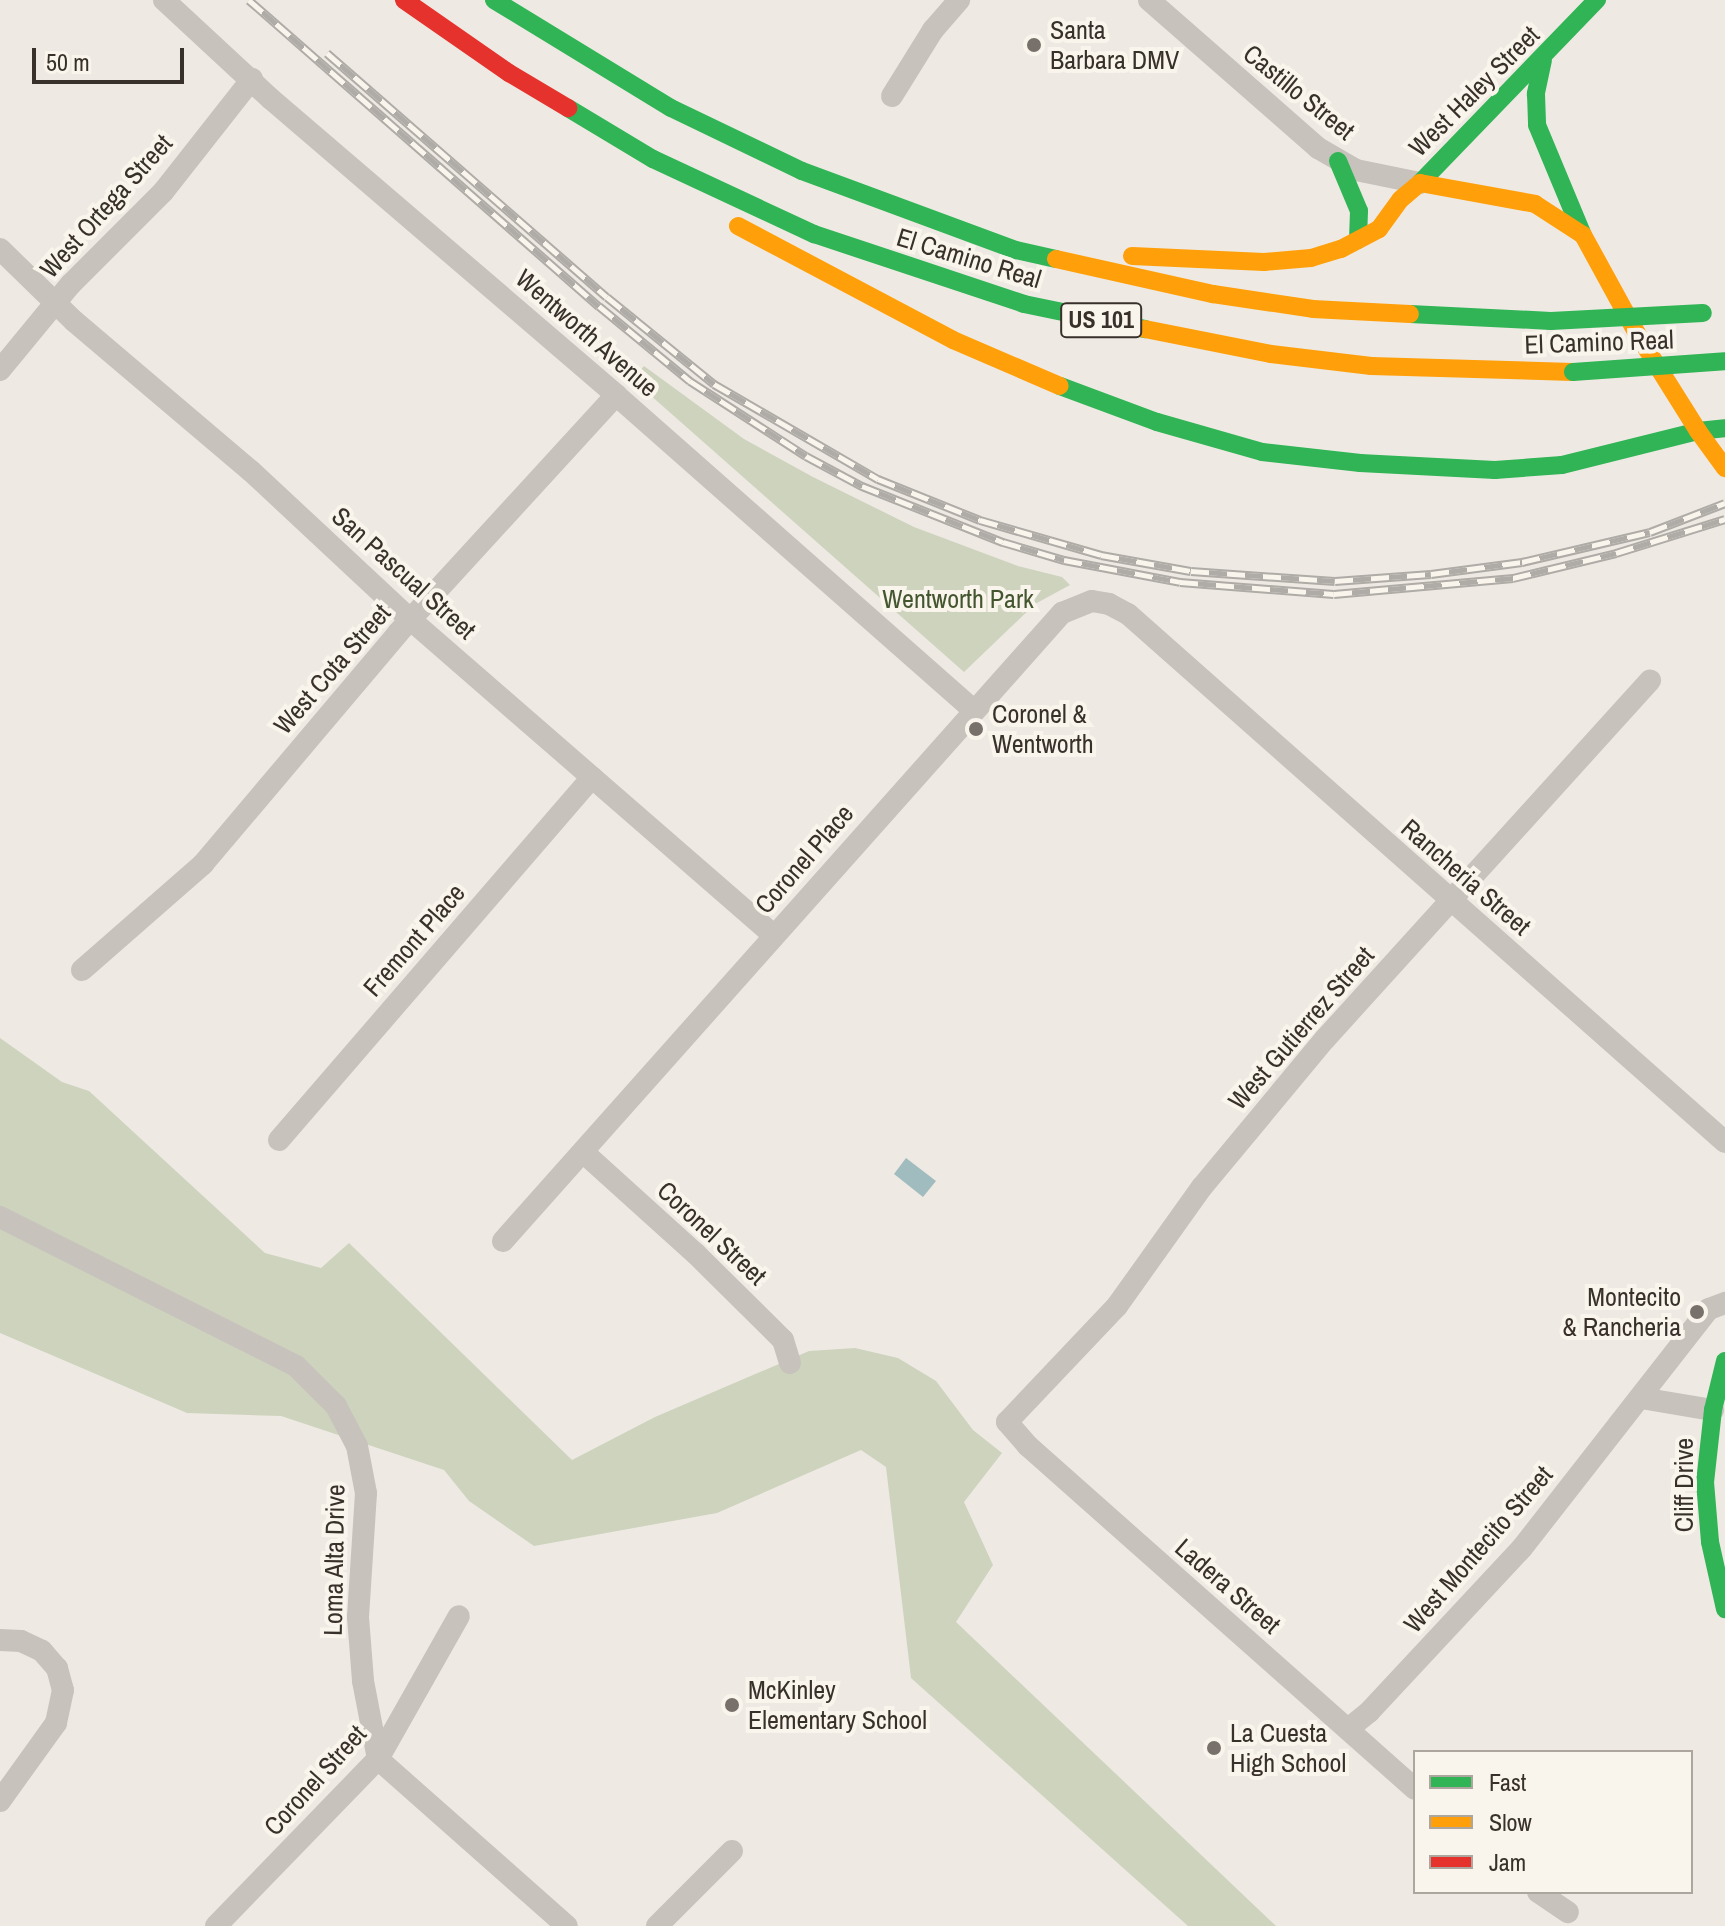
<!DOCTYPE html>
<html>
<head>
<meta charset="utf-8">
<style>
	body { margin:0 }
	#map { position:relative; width:1725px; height:1926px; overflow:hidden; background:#eeeae3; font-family:"Archivo Narrow",sans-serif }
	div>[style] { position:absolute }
	.green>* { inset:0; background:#ced3be }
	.water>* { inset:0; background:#a0bcbf }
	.street>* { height:22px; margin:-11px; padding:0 11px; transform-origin:11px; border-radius:11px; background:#c7c2bc }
	.fast>* { height:18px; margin:-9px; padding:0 9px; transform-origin:9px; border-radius:9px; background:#30b455 }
	.slow>* { height:18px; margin:-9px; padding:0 9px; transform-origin:9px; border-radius:9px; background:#ff9f0a }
	.jam>* { height:18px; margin:-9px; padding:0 9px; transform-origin:9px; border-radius:9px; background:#e5322d }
	.rail>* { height:9px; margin-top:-4.5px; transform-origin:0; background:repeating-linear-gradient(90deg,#faf5ec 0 18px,#afaba6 0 36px); box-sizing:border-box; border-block:2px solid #afaba6 }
	.fast-bridge>* { height:18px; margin:-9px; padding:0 9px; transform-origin:9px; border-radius:9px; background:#30b455 }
	.dots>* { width:22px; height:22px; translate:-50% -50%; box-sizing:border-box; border:4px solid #faf5ec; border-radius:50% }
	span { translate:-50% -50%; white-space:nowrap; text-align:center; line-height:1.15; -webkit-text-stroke:8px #faf5ec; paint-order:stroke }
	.shield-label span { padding:2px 6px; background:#faf5ec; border:2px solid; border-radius:6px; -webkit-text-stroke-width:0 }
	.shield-label { font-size:24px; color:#38302a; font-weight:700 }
	.poi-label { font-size:26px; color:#38302a }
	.left { translate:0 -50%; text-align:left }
	.right { translate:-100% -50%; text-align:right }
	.street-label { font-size:26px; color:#38302a }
	.park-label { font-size:26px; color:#44562f }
	.legend { position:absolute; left:1413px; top:1750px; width:280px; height:144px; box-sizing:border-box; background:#faf5ec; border:2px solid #aca69e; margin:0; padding:10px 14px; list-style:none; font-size:24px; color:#38302a }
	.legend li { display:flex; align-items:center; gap:16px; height:40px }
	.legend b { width:40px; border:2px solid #aca69e }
	.scale { position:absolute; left:32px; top:48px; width:152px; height:36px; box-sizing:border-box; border:4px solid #38302a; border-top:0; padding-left:10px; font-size:24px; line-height:28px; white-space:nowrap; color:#38302a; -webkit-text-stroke:6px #faf5ec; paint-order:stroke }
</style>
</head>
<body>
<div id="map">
	<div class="green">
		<div style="clip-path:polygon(644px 366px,744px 439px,813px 477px,914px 527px,1018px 566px,1062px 577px,1070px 585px,1035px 604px,964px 672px,632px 379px)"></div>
		<div style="clip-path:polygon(0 1038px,62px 1082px,89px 1091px,265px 1253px,321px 1268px,349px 1243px,572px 1460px,655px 1417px,809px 1351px,855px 1348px,898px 1358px,936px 1381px,973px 1430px,1002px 1453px,964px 1502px,993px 1565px,956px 1622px,1276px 1926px,1188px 1926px,911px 1678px,886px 1467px,861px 1450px,717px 1513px,534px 1546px,469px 1501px,444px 1470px,281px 1416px,187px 1413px,0 1333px)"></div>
	</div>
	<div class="water">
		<div style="clip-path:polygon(906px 1158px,936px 1181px,923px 1197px,894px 1174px)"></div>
	</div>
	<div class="street">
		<div style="left:164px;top:0;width:146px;rotate:42.8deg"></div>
		<div style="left:271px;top:99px;width:455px;rotate:40.6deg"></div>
		<div style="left:616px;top:395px;width:476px;rotate:41.4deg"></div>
		<div style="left:1149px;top:0;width:225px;rotate:41.2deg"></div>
		<div style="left:1318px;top:148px;width:44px;rotate:30.1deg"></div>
		<div style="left:1356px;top:170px;width:65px;rotate:11.5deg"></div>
		<div style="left:892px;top:96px;width:78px;rotate:-58.2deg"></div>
		<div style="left:933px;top:30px;width:40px;rotate:-49deg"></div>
		<div style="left:0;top:249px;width:103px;rotate:44.2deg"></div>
		<div style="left:74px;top:321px;width:232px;rotate:40.3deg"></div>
		<div style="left:251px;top:471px;width:219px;rotate:43deg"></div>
		<div style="left:411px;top:620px;width:481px;rotate:41deg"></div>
		<div style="left:0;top:370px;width:112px;rotate:-50.5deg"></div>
		<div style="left:71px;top:284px;width:130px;rotate:-45deg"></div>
		<div style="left:163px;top:192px;width:144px;rotate:-51.8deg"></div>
		<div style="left:82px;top:970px;width:161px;rotate:-41.2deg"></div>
		<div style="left:203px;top:864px;width:302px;rotate:-49.8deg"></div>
		<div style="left:398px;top:633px;width:323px;rotate:-47.5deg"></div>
		<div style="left:279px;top:1140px;width:479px;rotate:-49.2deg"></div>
		<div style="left:583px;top:1152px;width:152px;rotate:42.1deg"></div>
		<div style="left:696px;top:1254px;width:122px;rotate:44.7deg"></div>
		<div style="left:783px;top:1340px;width:24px;rotate:73deg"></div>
		<div style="left:0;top:1217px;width:331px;rotate:26.7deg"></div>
		<div style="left:296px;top:1366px;width:57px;rotate:45deg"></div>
		<div style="left:336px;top:1406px;width:45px;rotate:62.3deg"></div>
		<div style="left:357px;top:1446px;width:48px;rotate:79.2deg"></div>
		<div style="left:366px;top:1493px;width:124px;rotate:93.7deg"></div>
		<div style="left:358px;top:1617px;width:64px;rotate:85.5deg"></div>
		<div style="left:363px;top:1681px;width:79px;rotate:79.1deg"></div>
		<div style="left:378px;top:1759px;width:252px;rotate:41.5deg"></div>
		<div style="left:503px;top:1241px;width:841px;rotate:-48.33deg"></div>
		<div style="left:1062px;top:613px;width:32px;rotate:-22deg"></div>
		<div style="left:1092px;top:601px;width:17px;rotate:10deg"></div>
		<div style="left:1109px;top:604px;width:21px;rotate:28deg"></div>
		<div style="left:1128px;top:614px;width:797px;rotate:41.49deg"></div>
		<div style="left:1641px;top:1398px;width:73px;rotate:9.5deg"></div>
		<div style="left:0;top:1640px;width:21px;rotate:3deg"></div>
		<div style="left:21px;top:1641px;width:23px;rotate:25deg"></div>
		<div style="left:42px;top:1651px;width:23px;rotate:49deg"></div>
		<div style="left:57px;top:1668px;width:23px;rotate:75deg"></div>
		<div style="left:63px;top:1690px;width:34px;rotate:102deg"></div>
		<div style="left:56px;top:1723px;width:96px;rotate:125.7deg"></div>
		<div style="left:1348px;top:1729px;width:27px;rotate:-39deg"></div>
		<div style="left:1369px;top:1712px;width:224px;rotate:-47deg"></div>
		<div style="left:1522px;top:1548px;width:303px;rotate:-52deg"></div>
		<div style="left:1709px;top:1309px;width:17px;rotate:-21deg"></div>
		<div style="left:1415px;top:1789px;width:517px;rotate:-138.45deg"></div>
		<div style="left:1028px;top:1446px;width:32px;rotate:-131deg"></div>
		<div style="left:1007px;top:1422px;width:160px;rotate:-46.5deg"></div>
		<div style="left:1117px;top:1306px;width:146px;rotate:-54.5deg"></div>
		<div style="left:1202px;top:1187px;width:192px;rotate:-50.3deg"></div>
		<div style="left:1325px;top:1039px;width:484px;rotate:-47.8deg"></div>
		<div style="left:1538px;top:1892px;width:36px;rotate:34deg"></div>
		<div style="left:216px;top:1926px;width:233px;rotate:-45.9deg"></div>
		<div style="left:378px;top:1759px;width:164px;rotate:-60.5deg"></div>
		<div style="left:657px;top:1926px;width:106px;rotate:-45deg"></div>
	</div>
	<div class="fast">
		<div style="left:494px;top:0;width:207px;rotate:31.4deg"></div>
		<div style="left:671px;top:108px;width:145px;rotate:25.7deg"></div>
		<div style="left:802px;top:171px;width:228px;rotate:20.3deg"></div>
		<div style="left:1016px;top:250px;width:41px;rotate:12.7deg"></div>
		<div style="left:1543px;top:60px;width:35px;rotate:102deg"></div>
		<div style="left:1536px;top:94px;width:31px;rotate:88deg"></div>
		<div style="left:1537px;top:125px;width:117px;rotate:67.4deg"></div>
		<div style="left:568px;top:108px;width:99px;rotate:31deg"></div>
		<div style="left:653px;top:159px;width:178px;rotate:25deg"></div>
		<div style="left:814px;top:234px;width:221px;rotate:18.4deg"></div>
		<div style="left:1024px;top:304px;width:124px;rotate:11.7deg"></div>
		<div style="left:1338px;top:161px;width:54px;rotate:67.2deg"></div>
		<div style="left:1359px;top:211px;width:29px;rotate:92deg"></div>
		<div style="left:1420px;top:183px;width:255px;rotate:-46deg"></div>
		<div style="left:1410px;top:314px;width:141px;rotate:2.8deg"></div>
		<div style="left:1060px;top:386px;width:103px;rotate:20.4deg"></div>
		<div style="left:1157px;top:422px;width:109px;rotate:15.9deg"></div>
		<div style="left:1262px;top:452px;width:99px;rotate:6.4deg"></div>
		<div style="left:1360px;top:463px;width:135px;rotate:3deg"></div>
		<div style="left:1495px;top:470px;width:67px;rotate:-4.3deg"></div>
		<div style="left:1562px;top:465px;width:140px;rotate:-14deg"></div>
		<div style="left:1698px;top:431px;width:27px;rotate:-6deg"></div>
		<div style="left:1725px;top:1361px;width:50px;rotate:103.8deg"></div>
		<div style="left:1713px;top:1410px;width:72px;rotate:96.3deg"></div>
		<div style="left:1705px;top:1482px;width:60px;rotate:85.2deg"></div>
		<div style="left:1710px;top:1542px;width:69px;rotate:77.4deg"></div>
	</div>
	<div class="slow">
		<div style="left:1420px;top:183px;width:117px;rotate:10.3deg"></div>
		<div style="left:1535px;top:204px;width:57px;rotate:32.9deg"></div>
		<div style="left:1583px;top:235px;width:111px;rotate:61.3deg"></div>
		<div style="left:1636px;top:332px;width:117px;rotate:57.9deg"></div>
		<div style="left:738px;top:226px;width:243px;rotate:27.9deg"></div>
		<div style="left:953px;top:340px;width:116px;rotate:23.3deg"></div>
		<div style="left:1132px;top:256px;width:132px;rotate:2.6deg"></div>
		<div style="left:1264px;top:262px;width:47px;rotate:-4.9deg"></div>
		<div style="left:1311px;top:258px;width:31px;rotate:-17deg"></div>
		<div style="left:1341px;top:249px;width:43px;rotate:-27.8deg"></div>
		<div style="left:1379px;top:229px;width:37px;rotate:-54deg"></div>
		<div style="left:1401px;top:199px;width:25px;rotate:-40deg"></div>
		<div style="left:1056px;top:259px;width:161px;rotate:12.6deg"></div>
		<div style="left:1213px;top:294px;width:101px;rotate:8.5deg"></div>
		<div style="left:1313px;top:309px;width:97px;rotate:3deg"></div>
		<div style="left:1145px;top:329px;width:128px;rotate:11.2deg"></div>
		<div style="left:1271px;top:354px;width:101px;rotate:6.8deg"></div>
		<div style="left:1371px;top:366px;width:202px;rotate:1.7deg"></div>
		<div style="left:1698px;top:431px;width:46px;rotate:53.9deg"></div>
	</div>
	<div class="jam">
		<div style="left:404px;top:0;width:128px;rotate:34.8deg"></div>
		<div style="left:509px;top:73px;width:69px;rotate:30.7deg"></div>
	</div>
	<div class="rail">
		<div style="left:249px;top:0;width:465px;rotate:41.2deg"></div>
		<div style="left:599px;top:306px;width:118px;rotate:39.5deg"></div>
		<div style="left:690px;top:381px;width:138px;rotate:32.9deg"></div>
		<div style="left:806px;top:456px;width:64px;rotate:28.2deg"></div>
		<div style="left:862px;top:486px;width:152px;rotate:21.7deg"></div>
		<div style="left:1003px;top:542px;width:64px;rotate:16.4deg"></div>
		<div style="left:1064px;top:560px;width:118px;rotate:10.7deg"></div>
		<div style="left:1180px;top:582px;width:154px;rotate:4.5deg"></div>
		<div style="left:1334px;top:594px;width:180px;rotate:-5.1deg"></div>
		<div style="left:1513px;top:578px;width:106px;rotate:-13.6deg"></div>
		<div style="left:1616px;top:553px;width:114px;rotate:-17.3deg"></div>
		<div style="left:327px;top:53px;width:371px;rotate:41.1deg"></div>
		<div style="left:607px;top:297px;width:138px;rotate:39.1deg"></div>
		<div style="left:714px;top:384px;width:190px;rotate:30.1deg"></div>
		<div style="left:878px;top:479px;width:110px;rotate:21.9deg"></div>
		<div style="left:980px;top:520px;width:126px;rotate:16.1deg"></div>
		<div style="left:1101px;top:555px;width:91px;rotate:10.1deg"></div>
		<div style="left:1191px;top:571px;width:144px;rotate:4deg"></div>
		<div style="left:1335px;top:581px;width:96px;rotate:-4.2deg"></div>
		<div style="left:1431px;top:574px;width:92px;rotate:-7.5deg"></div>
		<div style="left:1522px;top:562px;width:131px;rotate:-13.2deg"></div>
		<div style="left:1650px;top:532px;width:80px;rotate:-21.1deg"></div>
	</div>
	<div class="fast-bridge">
		<div style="left:1551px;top:321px;width:152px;rotate:-3deg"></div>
		<div style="left:1573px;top:372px;width:152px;rotate:-4.1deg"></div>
	</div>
	<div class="dots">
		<div style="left:1034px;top:45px;background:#78716b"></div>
		<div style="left:976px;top:729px;background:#78716b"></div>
		<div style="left:1697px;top:1312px;background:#78716b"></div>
		<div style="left:732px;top:1705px;background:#78716b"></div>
		<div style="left:1214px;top:1748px;background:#78716b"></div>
	</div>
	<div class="shield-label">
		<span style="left:1101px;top:320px">US 101</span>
	</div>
	<div class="poi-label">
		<span class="left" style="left:1050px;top:45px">Santa<br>Barbara DMV</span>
		<span class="left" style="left:992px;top:729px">Coronel &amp;<br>Wentworth</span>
		<span class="right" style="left:1681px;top:1312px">Montecito<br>&amp; Rancheria</span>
		<span class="left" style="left:748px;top:1705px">McKinley<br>Elementary School</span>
		<span class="left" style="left:1230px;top:1748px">La Cuesta<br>High School</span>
	</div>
	<div class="street-label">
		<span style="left:1474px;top:91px;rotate:-45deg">West Haley Street</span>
		<span style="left:1299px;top:92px;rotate:39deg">Castillo Street</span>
		<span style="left:106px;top:206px;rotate:-48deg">West Ortega Street</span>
		<span style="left:969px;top:258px;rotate:17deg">El Camino Real</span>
		<span style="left:587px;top:333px;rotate:41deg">Wentworth Avenue</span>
		<span style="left:1599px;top:342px;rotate:-2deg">El Camino Real</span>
		<span style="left:404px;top:573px;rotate:42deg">San Pascual Street</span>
		<span style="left:332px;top:669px;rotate:-49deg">West Cota Street</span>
		<span style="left:804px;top:859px;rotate:-49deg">Coronel Place</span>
		<span style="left:1466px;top:877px;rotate:41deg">Rancheria Street</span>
		<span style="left:414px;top:940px;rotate:-49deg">Fremont Place</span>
		<span style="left:1301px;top:1028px;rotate:-49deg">West Gutierrez Street</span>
		<span style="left:712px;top:1233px;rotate:43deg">Coronel Street</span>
		<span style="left:1684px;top:1485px;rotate:-90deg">Cliff Drive</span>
		<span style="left:1478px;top:1549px;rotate:-49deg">West Montecito Street</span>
		<span style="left:334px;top:1560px;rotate:-89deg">Loma Alta Drive</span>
		<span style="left:1228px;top:1586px;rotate:41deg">Ladera Street</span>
		<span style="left:315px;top:1780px;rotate:-48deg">Coronel Street</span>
	</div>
	<div class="park-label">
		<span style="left:958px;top:599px">Wentworth Park</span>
	</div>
	<ul class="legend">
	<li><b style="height:10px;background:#30b455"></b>Fast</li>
	<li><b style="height:10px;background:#ff9f0a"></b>Slow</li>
	<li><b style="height:10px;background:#e5322d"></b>Jam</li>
	</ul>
	<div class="scale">50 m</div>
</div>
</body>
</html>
